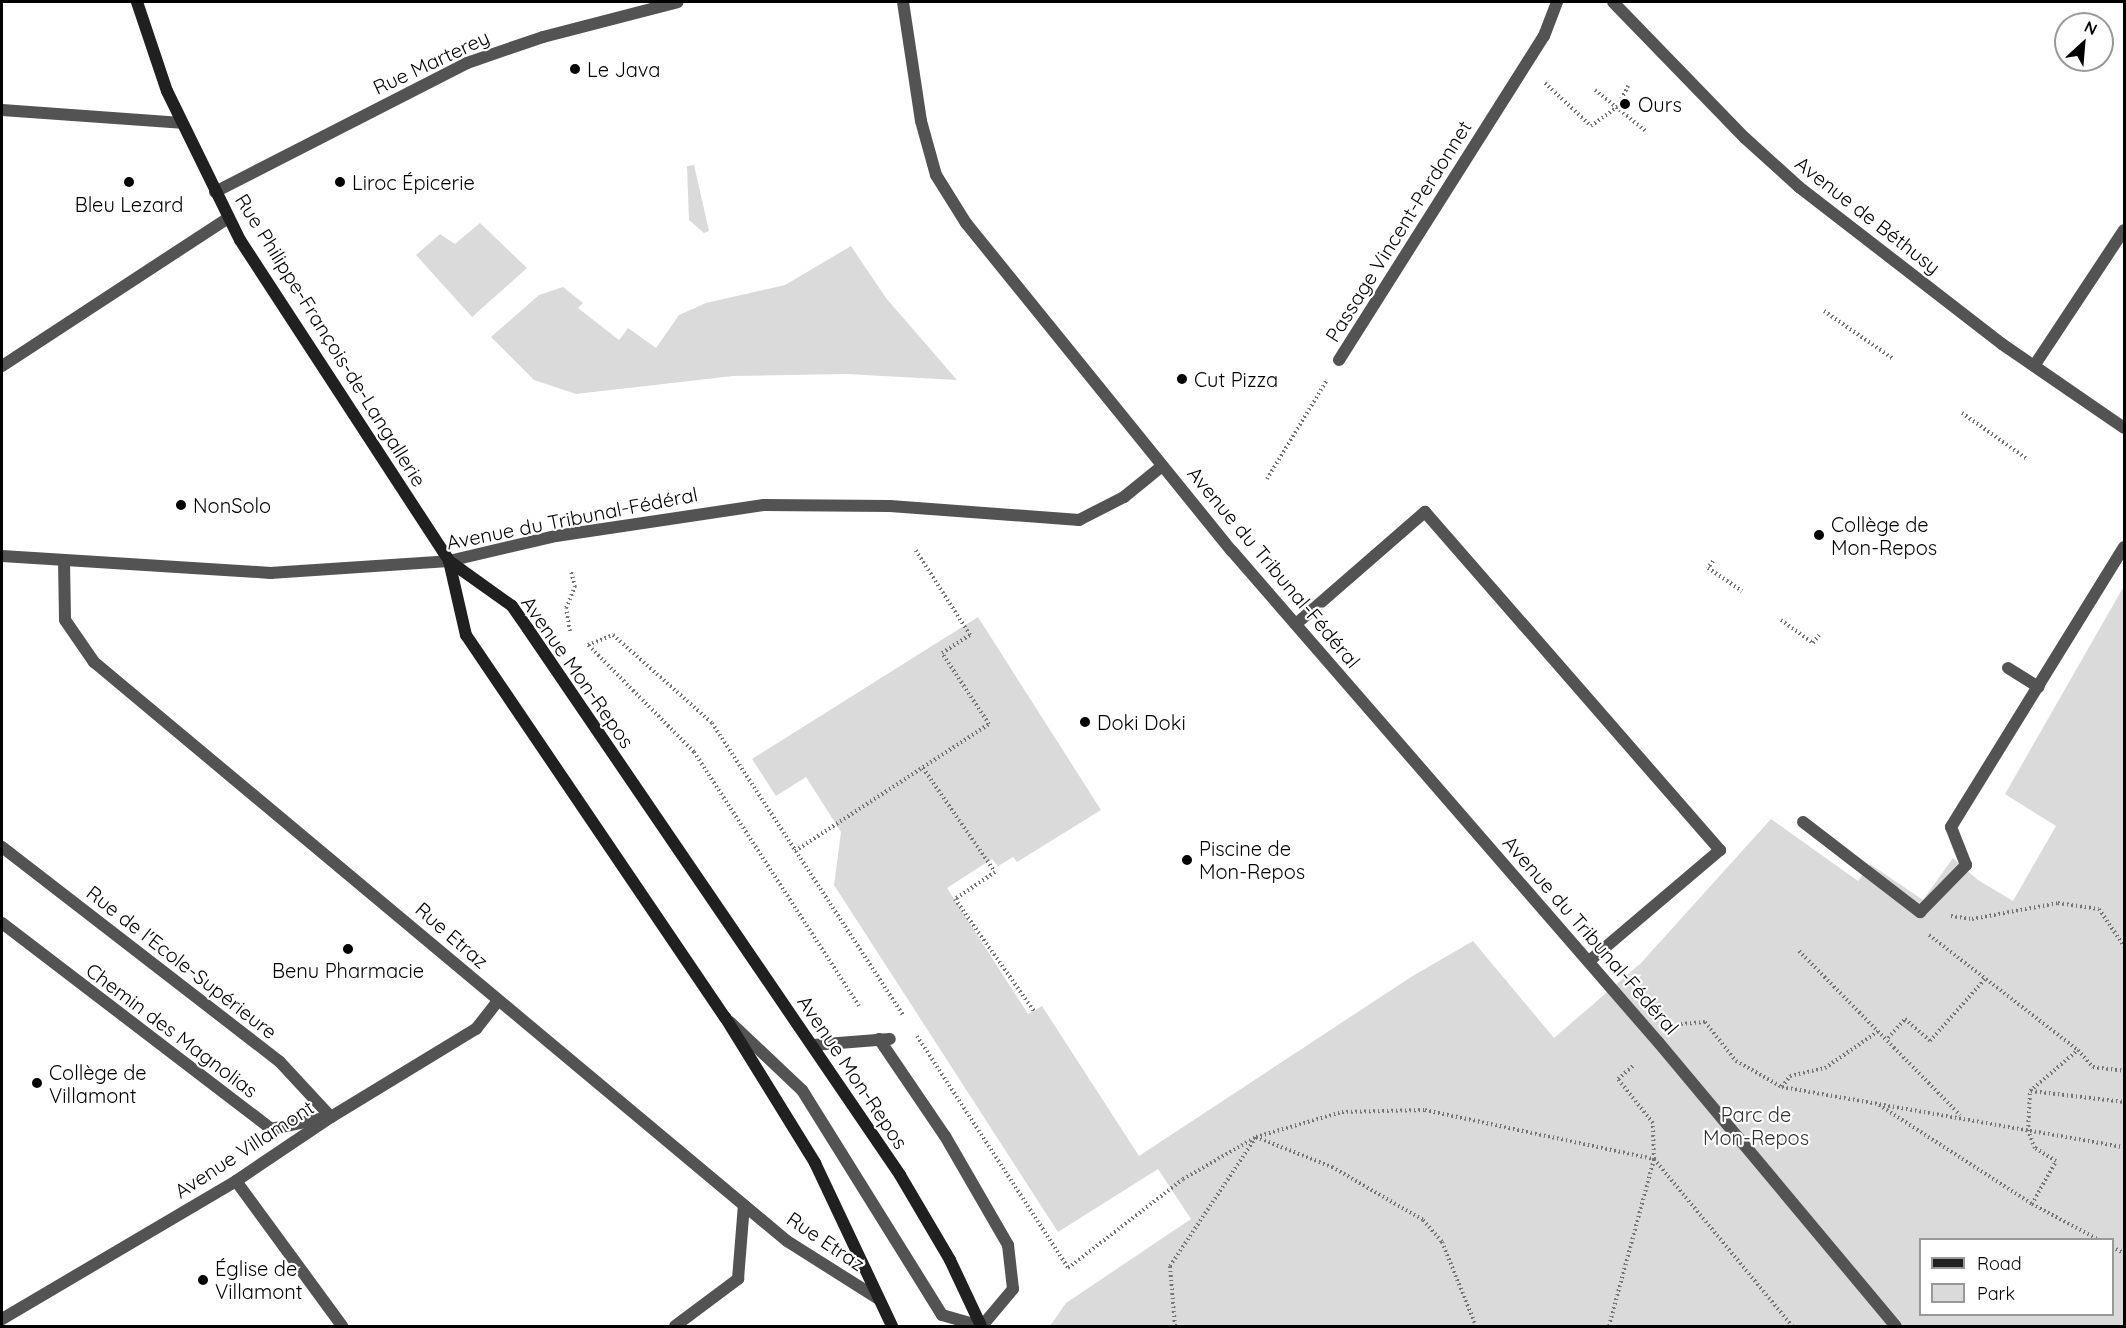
<!DOCTYPE html>
<html>
<head>
<meta charset="utf-8">
<style>
	body { margin:0 }
	#map { position:relative; width:2126px; height:1328px; overflow:hidden; background:#fff; font-family:Quicksand,sans-serif }
	div>[style] { position:absolute }
	.green>* { inset:0; background:#dadada }
	.path>* { height:4px; margin-top:-2px; transform-origin:0; background:repeating-linear-gradient(90deg,#757575 0 1.5px,transparent 0 4.5px) }
	.service>* { height:12px; margin:-6px; padding:0 6px; transform-origin:6px; border-radius:6px; background:#535353 }
	.pedestrian>* { height:12px; margin:-6px; padding:0 6px; transform-origin:6px; border-radius:6px; background:#535353 }
	.minor>* { height:12px; margin:-6px; padding:0 6px; transform-origin:6px; border-radius:6px; background:#535353 }
	.tertiary>* { height:12px; margin:-6px; padding:0 6px; transform-origin:6px; border-radius:6px; background:#535353 }
	.secondary>* { height:12px; margin:-6px; padding:0 6px; transform-origin:6px; border-radius:6px; background:#202020 }
	.dots>* { width:16px; height:16px; translate:-50% -50%; box-sizing:border-box; border:3px solid #fff; border-radius:50% }
	span { translate:-50% -50%; white-space:nowrap; text-align:center; line-height:1.15; -webkit-text-stroke:4.5px #fff; paint-order:stroke }
	.street-label { font-size:20px; color:#000 }
	.poi-label { font-size:20px; color:#000 }
	.left { translate:0 -50%; text-align:left }
	.park-label { font-size:20px; color:#313131 }
	.frame { position:absolute; inset:0; border:3px solid #000; pointer-events:none }
	.legend { position:absolute; left:1919px; top:1238px; width:195px; height:78px; box-sizing:border-box; background:#fff; border:2px solid #999; margin:0; padding:8px 10px; list-style:none; font-size:18px; color:#000 }
	.legend li { display:flex; align-items:center; gap:12px; height:30px }
	.legend b { width:30px; border:2px solid #999 }
	.north { position:absolute; left:2054px; top:12px; width:60px; height:60px; box-sizing:border-box; background:#fff; border:2px solid #999; border-radius:50%; rotate:26deg; font-size:16px; font-weight:700; line-height:24px; text-align:center; color:#000 }
	.north::after { content:''; display:block; margin:auto; width:21px; height:27px; background:#000; clip-path:polygon(50% 0,100% 100%,50% 72%,0 100%) }
</style>
</head>
<body>
<div id="map">
	<div class="green">
		<div style="clip-path:polygon(694px 165px,709px 231px,704px 233px,689px 220px,687px 166px)"></div>
		<div style="clip-path:polygon(480px 223px,527px 268px,472px 317px,416px 255px,440px 234px,455px 244px)"></div>
		<div style="clip-path:polygon(851px 246px,886px 298px,957px 380px,846px 374px,733px 376px,576px 394px,534px 380px,491px 337px,539px 295px,563px 287px,583px 303px,578px 308px,619px 340px,628px 328px,656px 348px,679px 315px,706px 303px,785px 285px)"></div>
		<div style="clip-path:polygon(evenodd,2124px 586px,2124px 1326px,1050px 1326px,1066px 1303px,1191px 1219px,1158px 1169px,1058px 1232px,834px 885px,841px 832px,806px 777px,776px 796px,752px 759px,978px 617px,1101px 810px,1017px 862px,1013px 857px,998px 866px,992px 859px,947px 888px,1028px 1014px,1042px 1006px,1139px 1156px,1411px 977px,1473px 941px,1554px 1038px,1641px 963px,1771px 819px,1858px 881px,1870px 864px,1923px 900px,1953px 858px,1978px 880px,2013px 901px,2056px 826px,2005px 794px,2124px 586px,1920px 1240px,2112px 1240px,2112px 1314px,1920px 1314px,1920px 1240px)"></div>
	</div>
	<div class="path">
		<div style="left:1545px;top:83px;width:63px;rotate:43.1deg"></div>
		<div style="left:1591px;top:126px;width:32px;rotate:-36deg"></div>
		<div style="left:1617px;top:107px;width:24px;rotate:-62deg"></div>
		<div style="left:1595px;top:90px;width:67px;rotate:38.9deg"></div>
		<div style="left:1824px;top:311px;width:83px;rotate:34.7deg"></div>
		<div style="left:1962px;top:413px;width:80px;rotate:35.3deg"></div>
		<div style="left:1267px;top:479px;width:116px;rotate:-58.8deg"></div>
		<div style="left:1713px;top:561px;width:9px;rotate:126deg"></div>
		<div style="left:1708px;top:568px;width:41px;rotate:34.1deg"></div>
		<div style="left:1781px;top:620px;width:39px;rotate:36deg"></div>
		<div style="left:1813px;top:643px;width:10px;rotate:-53deg"></div>
		<div style="left:570px;top:631px;width:23px;rotate:-100deg"></div>
		<div style="left:566px;top:608px;width:23px;rotate:-67deg"></div>
		<div style="left:575px;top:587px;width:16px;rotate:-104deg"></div>
		<div style="left:923px;top:768px;width:126px;rotate:55.3deg"></div>
		<div style="left:995px;top:872px;width:48px;rotate:146deg"></div>
		<div style="left:955px;top:899px;width:137px;rotate:54.8deg"></div>
		<div style="left:795px;top:851px;width:232px;rotate:-33.2deg"></div>
		<div style="left:989px;top:724px;width:85px;rotate:-123.5deg"></div>
		<div style="left:942px;top:653px;width:33px;rotate:-33deg"></div>
		<div style="left:970px;top:635px;width:102px;rotate:-122.6deg"></div>
		<div style="left:1951px;top:916px;width:21px;rotate:8deg"></div>
		<div style="left:1972px;top:919px;width:87px;rotate:-10.5deg"></div>
		<div style="left:2058px;top:903px;width:41px;rotate:8.3deg"></div>
		<div style="left:2099px;top:909px;width:45px;rotate:56deg"></div>
		<div style="left:1929px;top:935px;width:188px;rotate:37.7deg"></div>
		<div style="left:2078px;top:1050px;width:23px;rotate:49deg"></div>
		<div style="left:2093px;top:1067px;width:31px;rotate:7deg"></div>
		<div style="left:1799px;top:951px;width:230px;rotate:45.5deg"></div>
		<div style="left:859px;top:1006px;width:303px;rotate:-123deg"></div>
		<div style="left:694px;top:752px;width:151px;rotate:-134.7deg"></div>
		<div style="left:588px;top:645px;width:27px;rotate:-22deg"></div>
		<div style="left:613px;top:635px;width:132px;rotate:41.6deg"></div>
		<div style="left:712px;top:723px;width:349px;rotate:56.8deg"></div>
		<div style="left:1681px;top:1024px;width:24px;rotate:-5deg"></div>
		<div style="left:1705px;top:1022px;width:50px;rotate:51.5deg"></div>
		<div style="left:1736px;top:1061px;width:53px;rotate:29.5deg"></div>
		<div style="left:1782px;top:1087px;width:347px;rotate:10deg"></div>
		<div style="left:917px;top:1036px;width:277px;rotate:56.9deg"></div>
		<div style="left:1068px;top:1268px;width:145px;rotate:-37.7deg"></div>
		<div style="left:1183px;top:1179px;width:84px;rotate:-29.9deg"></div>
		<div style="left:1256px;top:1137px;width:90px;rotate:-16.2deg"></div>
		<div style="left:1342px;top:1112px;width:83px;rotate:-1.4deg"></div>
		<div style="left:1425px;top:1110px;width:234px;rotate:12.1deg"></div>
		<div style="left:1654px;top:1159px;width:217px;rotate:50.4deg"></div>
		<div style="left:1888px;top:1038px;width:25px;rotate:-48deg"></div>
		<div style="left:1905px;top:1019px;width:33px;rotate:41deg"></div>
		<div style="left:1930px;top:1041px;width:83px;rotate:-48.4deg"></div>
		<div style="left:1782px;top:1087px;width:14px;rotate:-54deg"></div>
		<div style="left:1790px;top:1076px;width:36px;rotate:-13deg"></div>
		<div style="left:1825px;top:1068px;width:67px;rotate:-34.6deg"></div>
		<div style="left:2031px;top:1091px;width:94px;rotate:6.7deg"></div>
		<div style="left:1879px;top:1105px;width:182px;rotate:32.9deg"></div>
		<div style="left:2032px;top:1204px;width:76px;rotate:28.2deg"></div>
		<div style="left:2032px;top:1204px;width:49px;rotate:-60.8deg"></div>
		<div style="left:2056px;top:1161px;width:25px;rotate:-148deg"></div>
		<div style="left:2035px;top:1148px;width:18px;rotate:-112deg"></div>
		<div style="left:2028px;top:1131px;width:40px;rotate:-87.1deg"></div>
		<div style="left:2030px;top:1091px;width:63px;rotate:-40.5deg"></div>
		<div style="left:2112px;top:1247px;width:13px;rotate:27deg"></div>
		<div style="left:1175px;top:1326px;width:60px;rotate:-94.8deg"></div>
		<div style="left:1170px;top:1266px;width:155px;rotate:-56.3deg"></div>
		<div style="left:1256px;top:1137px;width:82px;rotate:21.5deg"></div>
		<div style="left:1332px;top:1167px;width:105px;rotate:30.2deg"></div>
		<div style="left:1423px;top:1220px;width:29px;rotate:49deg"></div>
		<div style="left:1442px;top:1242px;width:91px;rotate:68deg"></div>
		<div style="left:1609px;top:1326px;width:173px;rotate:-74.9deg"></div>
		<div style="left:1654px;top:1159px;width:36px;rotate:-92deg"></div>
		<div style="left:1653px;top:1123px;width:56px;rotate:-128.5deg"></div>
		<div style="left:1618px;top:1079px;width:20px;rotate:-41deg"></div>
	</div>
	<div class="service">
		<div style="left:1296px;top:624px;width:171px;rotate:-41deg"></div>
		<div style="left:1425px;top:512px;width:449px;rotate:48.9deg"></div>
		<div style="left:1720px;top:850px;width:172px;rotate:139.7deg"></div>
		<div style="left:2008px;top:668px;width:36px;rotate:32deg"></div>
		<div style="left:1803px;top:822px;width:148px;rotate:37.6deg"></div>
		<div style="left:1920px;top:912px;width:66px;rotate:-45.6deg"></div>
		<div style="left:1966px;top:865px;width:41px;rotate:-111.5deg"></div>
		<div style="left:1951px;top:827px;width:329px;rotate:-58.3deg"></div>
		<div style="left:730px;top:1022px;width:99px;rotate:43.4deg"></div>
		<div style="left:802px;top:1090px;width:265px;rotate:58.1deg"></div>
		<div style="left:942px;top:1315px;width:41px;rotate:15.8deg"></div>
		<div style="left:879px;top:1039px;width:117px;rotate:55.8deg"></div>
		<div style="left:945px;top:1136px;width:126px;rotate:60deg"></div>
		<div style="left:1008px;top:1245px;width:44px;rotate:83.5deg"></div>
		<div style="left:1013px;top:1289px;width:48px;rotate:130deg"></div>
		<div style="left:813px;top:1045px;width:77px;rotate:-4.5deg"></div>
	</div>
	<div class="pedestrian">
		<div style="left:2px;top:110px;width:180px;rotate:4.1deg"></div>
	</div>
	<div class="minor">
		<div style="left:903px;top:2px;width:120px;rotate:81.4deg"></div>
		<div style="left:921px;top:121px;width:56px;rotate:74.5deg"></div>
		<div style="left:936px;top:175px;width:57px;rotate:58deg"></div>
		<div style="left:966px;top:223px;width:422px;rotate:51deg"></div>
		<div style="left:1232px;top:551px;width:651px;rotate:49.05deg"></div>
		<div style="left:1659px;top:1043px;width:369px;rotate:50.1deg"></div>
		<div style="left:215px;top:192px;width:283px;rotate:-27.1deg"></div>
		<div style="left:467px;top:63px;width:80px;rotate:-18.9deg"></div>
		<div style="left:543px;top:37px;width:139px;rotate:-14.5deg"></div>
		<div style="left:1339px;top:360px;width:383px;rotate:-57.7deg"></div>
		<div style="left:1544px;top:36px;width:36px;rotate:-69deg"></div>
		<div style="left:2px;top:366px;width:270px;rotate:-33.2deg"></div>
		<div style="left:2034px;top:366px;width:163px;rotate:-56.5deg"></div>
		<div style="left:64px;top:561px;width:59px;rotate:89deg"></div>
		<div style="left:65px;top:620px;width:51px;rotate:55.4deg"></div>
		<div style="left:94px;top:662px;width:903px;rotate:39.88deg"></div>
		<div style="left:787px;top:1241px;width:107px;rotate:32.3deg"></div>
		<div style="left:449px;top:561px;width:110px;rotate:-13.2deg"></div>
		<div style="left:556px;top:536px;width:210px;rotate:-8.5deg"></div>
		<div style="left:764px;top:505px;width:126px;rotate:0.5deg"></div>
		<div style="left:890px;top:506px;width:190px;rotate:4.2deg"></div>
		<div style="left:1079px;top:520px;width:51px;rotate:-27.1deg"></div>
		<div style="left:1124px;top:497px;width:49px;rotate:-39.2deg"></div>
		<div style="left:2px;top:847px;width:351px;rotate:37.7deg"></div>
		<div style="left:280px;top:1062px;width:75px;rotate:47.2deg"></div>
		<div style="left:2px;top:923px;width:339px;rotate:37.4deg"></div>
		<div style="left:271px;top:1129px;width:54px;rotate:-11.7deg"></div>
		<div style="left:236px;top:1181px;width:180px;rotate:53.8deg"></div>
		<div style="left:2px;top:1319px;width:272px;rotate:-30.5deg"></div>
		<div style="left:236px;top:1181px;width:115px;rotate:-34deg"></div>
		<div style="left:331px;top:1117px;width:170px;rotate:-31.3deg"></div>
		<div style="left:476px;top:1029px;width:36px;rotate:-52deg"></div>
		<div style="left:675px;top:1326px;width:79px;rotate:-36.7deg"></div>
		<div style="left:738px;top:1279px;width:74px;rotate:-85.4deg"></div>
	</div>
	<div class="tertiary">
		<div style="left:1613px;top:2px;width:190px;rotate:45.9deg"></div>
		<div style="left:1745px;top:138px;width:73px;rotate:42.2deg"></div>
		<div style="left:1799px;top:187px;width:257px;rotate:37.7deg"></div>
		<div style="left:2002px;top:344px;width:148px;rotate:34.5deg"></div>
		<div style="left:2px;top:556px;width:269px;rotate:3.6deg"></div>
		<div style="left:270px;top:573px;width:179px;rotate:-3.8deg"></div>
	</div>
	<div class="secondary">
		<div style="left:137px;top:2px;width:94px;rotate:71.4deg"></div>
		<div style="left:167px;top:91px;width:166px;rotate:63.9deg"></div>
		<div style="left:240px;top:240px;width:383px;rotate:56.9deg"></div>
		<div style="left:449px;top:561px;width:76px;rotate:77.1deg"></div>
		<div style="left:466px;top:635px;width:462px;rotate:55.9deg"></div>
		<div style="left:725px;top:1017px;width:172px;rotate:58.3deg"></div>
		<div style="left:815px;top:1163px;width:180px;rotate:64.7deg"></div>
		<div style="left:449px;top:561px;width:77px;rotate:35.5deg"></div>
		<div style="left:512px;top:606px;width:28px;rotate:55deg"></div>
		<div style="left:528px;top:629px;width:661px;rotate:55.73deg"></div>
		<div style="left:900px;top:1175px;width:99px;rotate:59.5deg"></div>
		<div style="left:950px;top:1260px;width:73px;rotate:64.8deg"></div>
	</div>
	<div class="dots">
		<div style="left:575px;top:69px;background:#000"></div>
		<div style="left:1625px;top:104px;background:#000"></div>
		<div style="left:129px;top:182px;background:#000"></div>
		<div style="left:340px;top:182px;background:#000"></div>
		<div style="left:1182px;top:379px;background:#000"></div>
		<div style="left:181px;top:505px;background:#000"></div>
		<div style="left:1819px;top:535px;background:#000"></div>
		<div style="left:1085px;top:722px;background:#000"></div>
		<div style="left:1187px;top:860px;background:#000"></div>
		<div style="left:348px;top:949px;background:#000"></div>
		<div style="left:37px;top:1083px;background:#000"></div>
		<div style="left:203px;top:1280px;background:#000"></div>
	</div>
	<div class="street-label">
		<span style="left:431px;top:62px;rotate:-25deg">Rue Marterey</span>
		<span style="left:1868px;top:215px;rotate:38deg">Avenue de Béthusy</span>
		<span style="left:1398px;top:231px;rotate:-58deg">Passage Vincent-Perdonnet</span>
		<span style="left:331px;top:340px;rotate:58deg">Rue Philippe-François-de-Langallerie</span>
		<span style="left:572px;top:518px;rotate:-11deg">Avenue du Tribunal-Fédéral</span>
		<span style="left:1274px;top:567px;rotate:50deg">Avenue du Tribunal-Fédéral</span>
		<span style="left:578px;top:672px;rotate:55deg">Avenue Mon-Repos</span>
		<span style="left:452px;top:935px;rotate:41deg">Rue Etraz</span>
		<span style="left:1591px;top:935px;rotate:49deg">Avenue du Tribunal-Fédéral</span>
		<span style="left:182px;top:962px;rotate:38deg">Rue de l'Ecole-Supérieure</span>
		<span style="left:172px;top:1030px;rotate:37deg">Chemin des Magnolias</span>
		<span style="left:853px;top:1072px;rotate:56deg">Avenue Mon-Repos</span>
		<span style="left:244px;top:1149px;rotate:-33deg">Avenue Villamont</span>
		<span style="left:826px;top:1241px;rotate:34deg">Rue Etraz</span>
	</div>
	<div class="poi-label">
		<span class="left" style="left:587px;top:69px">Le Java</span>
		<span class="left" style="left:1638px;top:104px">Ours</span>
		<span class="left" style="left:352px;top:182px">Liroc Épicerie</span>
		<span style="left:129px;top:204px">Bleu Lezard</span>
		<span class="left" style="left:1194px;top:379px">Cut Pizza</span>
		<span class="left" style="left:193px;top:505px">NonSolo</span>
		<span class="left" style="left:1831px;top:536px">Collège de<br>Mon-Repos</span>
		<span class="left" style="left:1097px;top:722px">Doki Doki</span>
		<span class="left" style="left:1199px;top:860px">Piscine de<br>Mon-Repos</span>
		<span style="left:348px;top:970px">Benu Pharmacie</span>
		<span class="left" style="left:49px;top:1084px">Collège de<br>Villamont</span>
		<span class="left" style="left:215px;top:1280px">Église de<br>Villamont</span>
	</div>
	<div class="park-label">
		<span style="left:1756px;top:1126px">Parc de<br>Mon-Repos</span>
	</div>
	<div class="frame"></div>
	<ul class="legend">
	<li><b style="height:8px;background:#202020"></b>Road</li>
	<li><b style="height:16px;background:#dadada"></b>Park</li>
	</ul>
	<div class="north">N</div>
</div>
</body>
</html>
